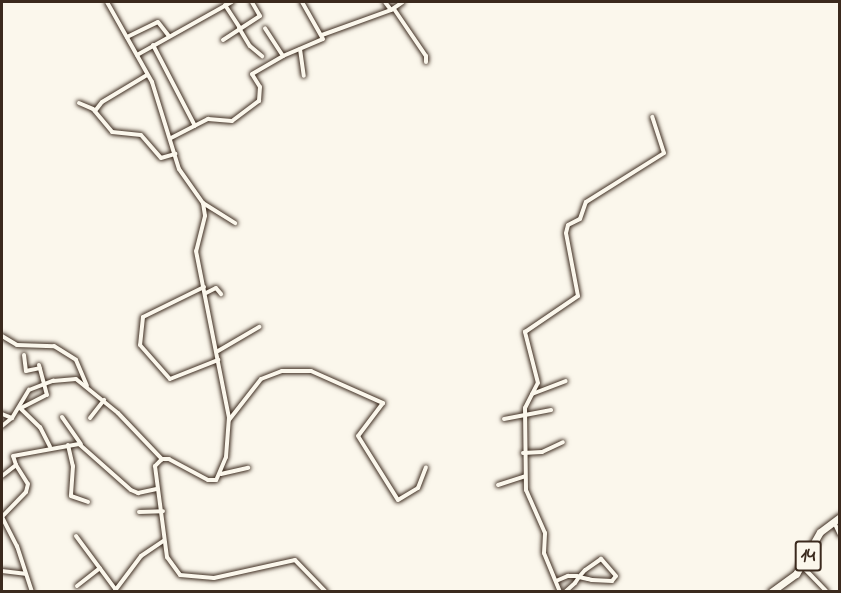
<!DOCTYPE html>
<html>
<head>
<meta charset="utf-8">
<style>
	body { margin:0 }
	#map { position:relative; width:841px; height:593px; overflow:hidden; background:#fbf7ec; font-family:"Indie Flower",sans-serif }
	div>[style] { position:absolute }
	.roads { filter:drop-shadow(0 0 2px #3b2a1e) drop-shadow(0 0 2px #3b2a1e) }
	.street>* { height:4px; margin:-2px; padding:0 2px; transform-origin:2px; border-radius:2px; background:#fbf7ec }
	.highway>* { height:7px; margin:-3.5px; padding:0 3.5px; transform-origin:3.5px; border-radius:3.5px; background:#fbf7ec }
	span { translate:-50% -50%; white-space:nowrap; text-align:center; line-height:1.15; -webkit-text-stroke:4.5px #fbf7ec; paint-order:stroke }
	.shield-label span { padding:2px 4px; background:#fbf7ec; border:2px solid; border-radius:4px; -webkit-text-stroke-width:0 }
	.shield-label { font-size:20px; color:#3b2a1e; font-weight:700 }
	.frame { position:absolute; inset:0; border:3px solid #3b2a1e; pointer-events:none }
</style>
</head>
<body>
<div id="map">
	<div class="roads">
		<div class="street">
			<div style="left:107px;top:2px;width:92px;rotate:60.6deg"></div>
			<div style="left:152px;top:82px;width:91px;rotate:72.8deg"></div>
			<div style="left:179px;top:169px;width:42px;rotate:54.8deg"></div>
			<div style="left:203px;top:203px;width:13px;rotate:81deg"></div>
			<div style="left:205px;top:216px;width:36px;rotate:104deg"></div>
			<div style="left:196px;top:251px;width:169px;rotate:78.8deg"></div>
			<div style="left:229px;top:417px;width:40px;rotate:94.3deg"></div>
			<div style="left:226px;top:457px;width:25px;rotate:113deg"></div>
			<div style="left:216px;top:480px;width:8px;rotate:180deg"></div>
			<div style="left:208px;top:480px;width:44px;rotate:-151.7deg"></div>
			<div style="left:169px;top:459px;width:7px;rotate:180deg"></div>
			<div style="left:162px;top:459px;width:10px;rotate:135deg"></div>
			<div style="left:155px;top:466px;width:92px;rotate:82.5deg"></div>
			<div style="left:167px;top:557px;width:22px;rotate:54deg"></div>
			<div style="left:180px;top:575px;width:34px;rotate:5deg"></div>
			<div style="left:214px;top:578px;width:83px;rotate:-12.5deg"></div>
			<div style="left:295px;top:560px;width:45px;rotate:45.9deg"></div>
			<div style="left:385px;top:2px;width:10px;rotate:53deg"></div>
			<div style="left:225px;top:5px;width:27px;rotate:57deg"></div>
			<div style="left:394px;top:9px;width:57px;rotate:55.8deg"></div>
			<div style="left:426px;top:56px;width:6px;rotate:90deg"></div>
			<div style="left:239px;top:28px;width:21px;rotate:59deg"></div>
			<div style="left:250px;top:46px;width:16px;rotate:40deg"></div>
			<div style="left:322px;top:35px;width:73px;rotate:-19.9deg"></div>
			<div style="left:391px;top:10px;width:14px;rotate:-34deg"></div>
			<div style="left:127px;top:37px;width:34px;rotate:-26deg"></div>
			<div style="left:158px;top:22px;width:18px;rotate:52deg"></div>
			<div style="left:223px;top:40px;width:44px;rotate:-33deg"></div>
			<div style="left:260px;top:16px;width:16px;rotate:-120deg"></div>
			<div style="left:153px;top:45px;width:91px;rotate:62.6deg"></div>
			<div style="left:300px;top:49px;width:27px;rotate:82deg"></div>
			<div style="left:137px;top:55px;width:109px;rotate:-29.2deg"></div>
			<div style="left:283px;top:56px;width:43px;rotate:-23deg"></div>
			<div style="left:323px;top:39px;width:43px;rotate:-119.6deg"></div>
			<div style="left:79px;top:103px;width:15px;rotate:23deg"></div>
			<div style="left:93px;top:109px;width:30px;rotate:50deg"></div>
			<div style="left:112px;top:132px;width:29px;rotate:6deg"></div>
			<div style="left:141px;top:135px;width:30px;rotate:49deg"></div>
			<div style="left:161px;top:158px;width:15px;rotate:-16deg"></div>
			<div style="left:95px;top:111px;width:11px;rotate:-52deg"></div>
			<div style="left:102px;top:102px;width:52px;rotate:-31deg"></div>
			<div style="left:171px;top:138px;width:42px;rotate:-27.2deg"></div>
			<div style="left:208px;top:119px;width:24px;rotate:5deg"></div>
			<div style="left:232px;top:121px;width:34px;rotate:-37deg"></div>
			<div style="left:259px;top:101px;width:14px;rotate:-86deg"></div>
			<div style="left:260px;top:87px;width:15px;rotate:-122deg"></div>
			<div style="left:252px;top:74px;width:36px;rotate:-30deg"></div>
			<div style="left:283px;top:56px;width:33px;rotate:-123deg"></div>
			<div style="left:203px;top:203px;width:38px;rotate:32deg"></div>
			<div style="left:204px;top:287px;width:68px;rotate:153.8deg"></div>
			<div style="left:143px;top:317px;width:28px;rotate:96deg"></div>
			<div style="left:140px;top:345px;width:45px;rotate:48.6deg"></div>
			<div style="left:170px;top:379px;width:52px;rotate:-21.6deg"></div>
			<div style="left:206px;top:293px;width:11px;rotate:-27deg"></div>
			<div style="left:216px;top:288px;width:8px;rotate:50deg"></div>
			<div style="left:2px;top:336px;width:17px;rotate:31deg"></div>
			<div style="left:17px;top:345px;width:37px;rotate:2deg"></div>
			<div style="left:54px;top:346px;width:26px;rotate:32deg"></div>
			<div style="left:76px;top:360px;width:28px;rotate:67deg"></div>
			<div style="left:218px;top:351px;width:48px;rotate:-30.3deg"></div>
			<div style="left:24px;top:355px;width:16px;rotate:83deg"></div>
			<div style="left:26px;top:371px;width:14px;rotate:-12deg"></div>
			<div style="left:532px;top:394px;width:36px;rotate:-21deg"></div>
			<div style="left:20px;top:408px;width:28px;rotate:44deg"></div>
			<div style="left:40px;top:427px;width:22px;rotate:63deg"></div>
			<div style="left:21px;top:408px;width:29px;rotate:-27deg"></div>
			<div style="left:47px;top:395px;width:31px;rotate:-105deg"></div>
			<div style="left:2px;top:414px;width:11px;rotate:22deg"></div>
			<div style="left:62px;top:417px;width:33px;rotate:55deg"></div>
			<div style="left:90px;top:418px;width:23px;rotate:-52deg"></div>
			<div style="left:504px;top:419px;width:48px;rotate:-10.8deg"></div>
			<div style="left:229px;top:420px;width:52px;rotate:-52deg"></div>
			<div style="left:261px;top:379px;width:22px;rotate:-21deg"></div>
			<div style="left:282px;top:371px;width:29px"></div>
			<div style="left:311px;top:371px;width:79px;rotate:24deg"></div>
			<div style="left:383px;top:403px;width:41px;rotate:127.1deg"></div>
			<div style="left:358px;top:436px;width:75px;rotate:58deg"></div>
			<div style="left:398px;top:500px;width:23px;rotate:-31deg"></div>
			<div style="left:418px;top:488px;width:22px;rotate:-69deg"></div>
			<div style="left:2px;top:426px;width:13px;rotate:-39deg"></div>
			<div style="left:12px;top:418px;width:33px;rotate:-59deg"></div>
			<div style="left:29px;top:390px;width:26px;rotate:-21deg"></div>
			<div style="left:53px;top:381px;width:23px;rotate:-5deg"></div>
			<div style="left:76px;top:379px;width:54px;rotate:39deg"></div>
			<div style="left:118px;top:413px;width:64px;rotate:46.3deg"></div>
			<div style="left:68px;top:445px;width:22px;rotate:77deg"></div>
			<div style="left:73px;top:466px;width:30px;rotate:94deg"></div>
			<div style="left:71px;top:496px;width:18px;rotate:19deg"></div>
			<div style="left:523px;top:453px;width:19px;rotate:-3deg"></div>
			<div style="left:542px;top:452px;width:23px;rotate:-25deg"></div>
			<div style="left:16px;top:465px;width:9px;rotate:-108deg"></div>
			<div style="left:13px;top:456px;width:67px;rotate:-10.3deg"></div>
			<div style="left:79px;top:444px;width:69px;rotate:41.5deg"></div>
			<div style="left:131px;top:490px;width:8px;rotate:23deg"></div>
			<div style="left:138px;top:493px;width:19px;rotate:-12deg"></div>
			<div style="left:221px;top:474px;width:28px;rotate:-13deg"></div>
			<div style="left:2px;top:476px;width:18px;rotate:-38deg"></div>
			<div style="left:16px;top:465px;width:22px;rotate:58deg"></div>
			<div style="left:28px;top:484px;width:8px;rotate:104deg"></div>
			<div style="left:26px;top:492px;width:35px;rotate:134deg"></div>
			<div style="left:2px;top:517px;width:33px;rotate:63deg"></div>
			<div style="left:17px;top:546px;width:48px;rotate:71.9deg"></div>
			<div style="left:498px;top:485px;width:28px;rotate:-18deg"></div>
			<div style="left:139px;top:512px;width:24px;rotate:-2deg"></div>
			<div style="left:834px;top:522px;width:14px;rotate:65deg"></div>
			<div style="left:76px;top:536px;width:67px;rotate:53.5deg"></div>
			<div style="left:802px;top:566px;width:36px;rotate:46deg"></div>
			<div style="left:2px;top:571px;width:23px;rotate:7deg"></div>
			<div style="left:556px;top:581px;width:13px;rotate:-23deg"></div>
			<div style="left:568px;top:576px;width:9px"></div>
			<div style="left:577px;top:576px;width:2px;rotate:27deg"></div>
			<div style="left:579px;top:577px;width:9px;rotate:13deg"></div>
			<div style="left:588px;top:579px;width:4px;rotate:14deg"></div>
			<div style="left:592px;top:580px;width:20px;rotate:3deg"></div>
			<div style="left:612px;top:581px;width:6px;rotate:-51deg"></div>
			<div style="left:616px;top:576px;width:23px;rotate:-131deg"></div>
			<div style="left:601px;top:559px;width:19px;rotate:145deg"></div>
			<div style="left:585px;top:570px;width:9px;rotate:131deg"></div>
			<div style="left:579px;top:577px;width:7px;rotate:124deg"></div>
			<div style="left:575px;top:583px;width:13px;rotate:138deg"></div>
			<div style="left:77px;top:586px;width:29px;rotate:-38deg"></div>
			<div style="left:114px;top:592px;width:45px;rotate:-53.1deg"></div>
			<div style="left:141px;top:556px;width:27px;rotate:-34deg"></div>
			<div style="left:560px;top:592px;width:42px;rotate:-112.3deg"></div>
			<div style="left:544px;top:553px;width:20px;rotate:-87deg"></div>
			<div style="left:545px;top:533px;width:47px;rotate:-113.8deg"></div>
			<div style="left:526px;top:490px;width:82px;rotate:-90.7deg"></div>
			<div style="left:525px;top:408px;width:28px;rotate:-63deg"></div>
			<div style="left:538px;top:383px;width:53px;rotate:-104.3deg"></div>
			<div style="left:525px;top:332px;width:64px;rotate:-34.2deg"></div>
			<div style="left:578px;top:296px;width:64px;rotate:-100.8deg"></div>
			<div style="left:566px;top:233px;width:8px;rotate:-76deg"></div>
			<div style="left:568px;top:225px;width:13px;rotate:-27deg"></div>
			<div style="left:580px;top:219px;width:18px;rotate:-71deg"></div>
			<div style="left:586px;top:202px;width:92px;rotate:-32.1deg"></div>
			<div style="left:664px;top:153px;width:38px;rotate:-108deg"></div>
		</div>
		<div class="highway">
			<div style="left:771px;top:592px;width:31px;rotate:-36deg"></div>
			<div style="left:796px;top:574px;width:48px;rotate:-60.3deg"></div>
			<div style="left:820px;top:532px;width:25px;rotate:-37deg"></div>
		</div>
	</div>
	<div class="shield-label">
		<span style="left:808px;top:556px">14</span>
	</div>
	<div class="frame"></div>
</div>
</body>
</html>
